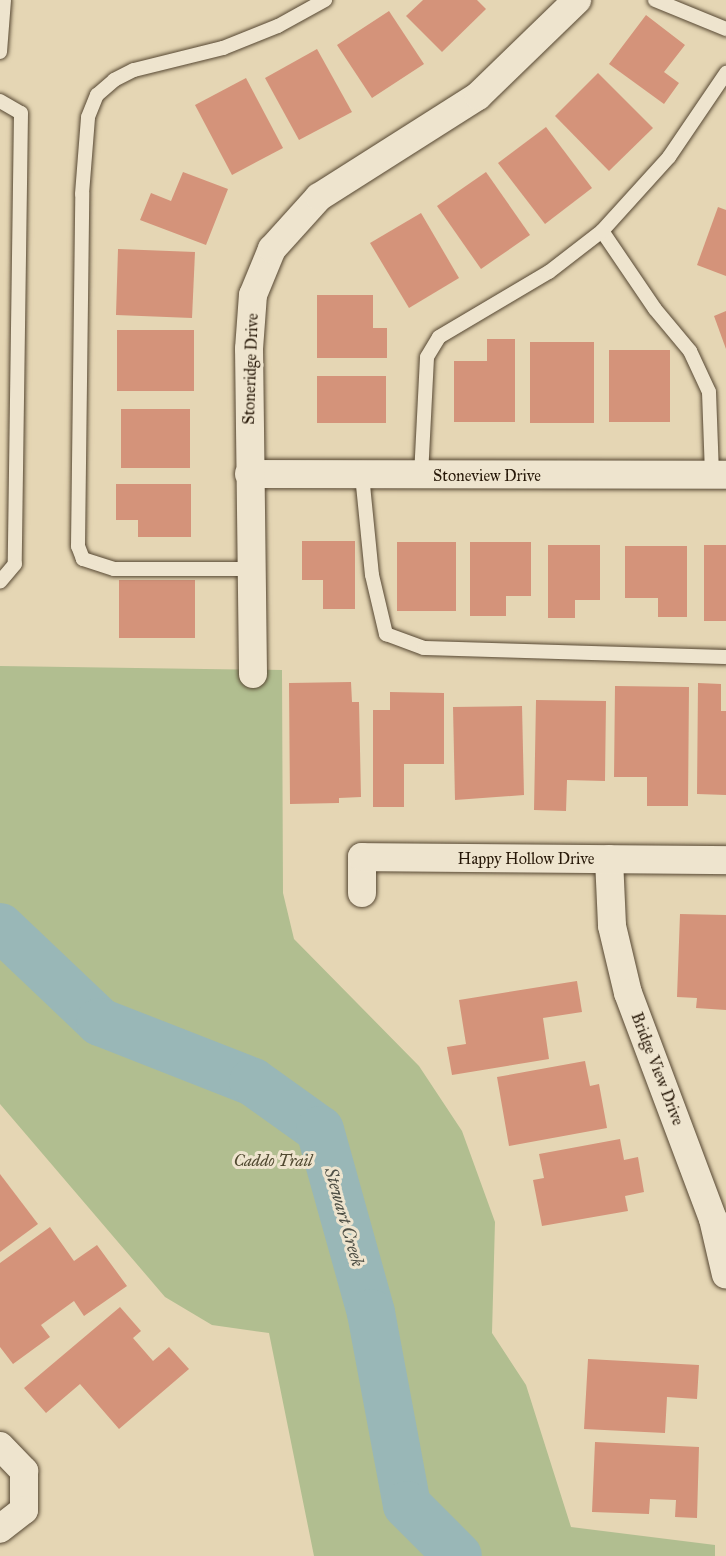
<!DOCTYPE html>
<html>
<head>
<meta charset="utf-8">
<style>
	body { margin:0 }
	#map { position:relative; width:726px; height:1556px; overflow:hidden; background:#e5d6b4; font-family:"IM FELL Great Primer",serif }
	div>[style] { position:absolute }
	.green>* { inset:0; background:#b1be90 }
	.river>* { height:48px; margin:-24px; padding:0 24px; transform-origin:24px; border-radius:24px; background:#99b7b7 }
	.building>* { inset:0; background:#d4937a }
	.roads { filter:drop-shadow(0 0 2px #564732) drop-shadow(0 0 2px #564732) }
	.lane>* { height:14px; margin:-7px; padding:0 7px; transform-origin:7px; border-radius:7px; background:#eee4ce }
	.street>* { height:28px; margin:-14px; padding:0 14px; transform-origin:14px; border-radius:14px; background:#eee4ce }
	span { translate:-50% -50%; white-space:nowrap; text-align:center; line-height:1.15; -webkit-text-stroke:6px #eee4ce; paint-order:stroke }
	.street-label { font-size:16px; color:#261707 }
	.park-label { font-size:16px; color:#504930; font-style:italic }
	.water-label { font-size:18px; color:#4e4f45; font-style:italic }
</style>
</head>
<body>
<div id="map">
	<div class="green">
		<div style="clip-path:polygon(0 666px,282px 670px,283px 893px,294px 939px,419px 1066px,462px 1131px,495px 1222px,492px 1333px,526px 1385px,571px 1527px,715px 1545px,715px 1556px,314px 1556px,269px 1333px,212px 1325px,165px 1297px,0 1104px)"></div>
	</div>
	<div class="river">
		<div style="left:0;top:927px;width:138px;rotate:43.5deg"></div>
		<div style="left:100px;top:1022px;width:164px;rotate:21.4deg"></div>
		<div style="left:253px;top:1082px;width:82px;rotate:35.6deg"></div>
		<div style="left:320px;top:1130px;width:190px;rotate:74.4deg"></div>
		<div style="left:371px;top:1313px;width:195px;rotate:79.4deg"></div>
		<div style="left:407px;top:1505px;width:72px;rotate:45deg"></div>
	</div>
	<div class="building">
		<div style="clip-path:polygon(423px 0,477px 0,486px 9px,442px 52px,406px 16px)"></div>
		<div style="clip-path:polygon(389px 11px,424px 64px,372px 98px,337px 45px)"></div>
		<div style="clip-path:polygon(646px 15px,685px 45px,664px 72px,679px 83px,664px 104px,609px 64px)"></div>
		<div style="clip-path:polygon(317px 49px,352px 112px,299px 140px,265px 78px)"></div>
		<div style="clip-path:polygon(598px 73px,653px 128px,609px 171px,555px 116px)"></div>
		<div style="clip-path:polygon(246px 78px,283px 148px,232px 175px,195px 105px)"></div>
		<div style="clip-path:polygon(546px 127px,592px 188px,545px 224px,498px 163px)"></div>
		<div style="clip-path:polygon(183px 172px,228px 189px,206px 245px,140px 220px,151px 193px,171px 201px)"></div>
		<div style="clip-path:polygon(486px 172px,530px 235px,481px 269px,437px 206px)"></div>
		<div style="clip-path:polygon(718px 207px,726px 210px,726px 276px,697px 265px)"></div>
		<div style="clip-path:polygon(421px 213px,459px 278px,409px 308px,370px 243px)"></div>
		<div style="clip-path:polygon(118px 249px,195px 252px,192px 318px,116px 315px)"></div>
		<div style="clip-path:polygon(317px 295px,373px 295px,373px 328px,387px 328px,387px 358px,317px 358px)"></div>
		<div style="clip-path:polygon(726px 311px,726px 349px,714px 316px)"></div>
		<div style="clip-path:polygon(117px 330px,194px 330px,194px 391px,117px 391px)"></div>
		<div style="clip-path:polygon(487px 339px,515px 339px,515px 422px,454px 422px,454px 361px,487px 361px)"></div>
		<div style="clip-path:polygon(530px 342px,594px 342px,594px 423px,530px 423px)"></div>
		<div style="clip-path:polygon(609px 350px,670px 350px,670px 422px,609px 422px)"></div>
		<div style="clip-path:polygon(317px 376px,386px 376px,386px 423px,317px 423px)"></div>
		<div style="clip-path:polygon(121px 409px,190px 409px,190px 468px,121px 468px)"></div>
		<div style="clip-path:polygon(116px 484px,191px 484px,191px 537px,138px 537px,138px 520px,116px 520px)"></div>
		<div style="clip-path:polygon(302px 541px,355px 541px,355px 609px,323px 609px,323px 580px,302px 580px)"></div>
		<div style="clip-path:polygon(397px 542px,456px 542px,456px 611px,397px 611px)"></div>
		<div style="clip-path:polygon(470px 542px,531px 542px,531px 596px,506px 596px,506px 616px,470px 616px)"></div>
		<div style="clip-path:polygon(548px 545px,600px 545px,600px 600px,575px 600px,575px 618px,548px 618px)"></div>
		<div style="clip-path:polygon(704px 545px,726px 545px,726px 621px,704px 621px)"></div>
		<div style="clip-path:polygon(625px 546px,687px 546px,687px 617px,658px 617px,658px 598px,625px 598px)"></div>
		<div style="clip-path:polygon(119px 580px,195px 580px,195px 638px,119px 638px)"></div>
		<div style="clip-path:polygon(351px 682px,352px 702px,359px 702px,361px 797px,339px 798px,339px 803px,290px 804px,289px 683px)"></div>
		<div style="clip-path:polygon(698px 683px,721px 684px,721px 711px,726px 711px,726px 795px,697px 794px)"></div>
		<div style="clip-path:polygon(615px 686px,689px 687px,688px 806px,647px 806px,647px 777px,614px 777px)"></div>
		<div style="clip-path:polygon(390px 692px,444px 693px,444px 764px,404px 764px,404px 807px,373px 807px,373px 710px,390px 710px)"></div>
		<div style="clip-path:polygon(536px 700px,606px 701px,605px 781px,567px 780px,566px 811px,534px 810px)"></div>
		<div style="clip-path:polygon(522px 706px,524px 795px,455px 800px,453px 707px)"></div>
		<div style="clip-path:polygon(680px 914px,726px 915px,726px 1010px,696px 1008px,697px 998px,677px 997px)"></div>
		<div style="clip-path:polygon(577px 981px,582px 1012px,543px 1018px,549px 1059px,452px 1075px,447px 1047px,466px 1044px,459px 1000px)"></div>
		<div style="clip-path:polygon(585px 1061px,590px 1086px,599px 1084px,607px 1128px,509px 1146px,497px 1077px)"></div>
		<div style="clip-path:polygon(620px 1139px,624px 1160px,638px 1157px,644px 1192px,625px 1196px,628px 1211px,542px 1226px,533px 1180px,544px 1178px,539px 1154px)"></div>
		<div style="clip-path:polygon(0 1174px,38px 1224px,0 1252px)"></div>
		<div style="clip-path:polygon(50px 1227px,74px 1261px,97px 1245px,127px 1286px,84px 1316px,74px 1301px,41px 1325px,50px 1337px,13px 1364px,0 1347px,0 1263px)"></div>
		<div style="clip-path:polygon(120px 1307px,141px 1331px,133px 1338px,153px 1361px,169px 1347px,189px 1369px,119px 1429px,80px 1384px,46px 1413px,24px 1388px)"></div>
		<div style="clip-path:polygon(588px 1359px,699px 1365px,697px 1399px,667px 1397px,665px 1433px,584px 1429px)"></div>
		<div style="clip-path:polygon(595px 1442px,699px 1447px,697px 1518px,675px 1517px,676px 1500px,650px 1499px,649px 1514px,592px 1512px)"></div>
	</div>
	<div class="roads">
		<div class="lane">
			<div style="left:655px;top:0;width:77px;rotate:22.2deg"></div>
			<div style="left:0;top:52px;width:52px;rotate:-85.6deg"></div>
			<div style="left:0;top:101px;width:24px;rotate:30deg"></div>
			<div style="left:21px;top:113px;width:451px;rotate:90.8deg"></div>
			<div style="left:15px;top:564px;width:23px;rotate:130deg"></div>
			<div style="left:602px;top:231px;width:94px;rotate:55.8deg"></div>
			<div style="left:655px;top:309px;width:55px;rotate:50.2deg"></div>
			<div style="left:690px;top:351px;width:45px;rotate:65.1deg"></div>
			<div style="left:709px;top:392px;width:83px;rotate:87.9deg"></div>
			<div style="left:362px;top:475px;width:100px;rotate:84.3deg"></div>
			<div style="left:372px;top:575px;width:61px;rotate:76.7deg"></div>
			<div style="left:386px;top:634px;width:40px;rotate:20.2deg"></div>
			<div style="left:424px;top:648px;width:302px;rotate:1.7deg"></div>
			<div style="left:421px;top:476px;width:119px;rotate:-87.1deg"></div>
			<div style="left:427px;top:357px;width:23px;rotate:-59deg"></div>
			<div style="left:439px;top:337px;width:128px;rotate:-30.6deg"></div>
			<div style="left:549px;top:272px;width:67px;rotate:-37.7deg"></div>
			<div style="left:602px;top:231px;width:100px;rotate:-47.8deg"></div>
			<div style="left:669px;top:157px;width:102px;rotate:-55.8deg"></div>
			<div style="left:250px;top:569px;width:136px;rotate:180deg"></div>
			<div style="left:114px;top:569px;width:33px;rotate:-162deg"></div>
			<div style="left:83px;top:559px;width:14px;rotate:-111deg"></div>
			<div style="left:78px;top:546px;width:352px;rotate:-89.3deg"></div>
			<div style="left:82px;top:194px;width:77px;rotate:-85.5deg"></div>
			<div style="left:88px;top:117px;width:24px;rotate:-68deg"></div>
			<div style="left:97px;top:95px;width:23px;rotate:-41deg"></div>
			<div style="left:114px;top:80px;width:22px;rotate:-27deg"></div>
			<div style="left:134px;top:70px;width:92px;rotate:-13.9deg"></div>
			<div style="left:223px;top:48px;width:59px;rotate:-21.8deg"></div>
			<div style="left:278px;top:26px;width:54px;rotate:-29deg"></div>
		</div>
		<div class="street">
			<div style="left:249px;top:474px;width:477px;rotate:0.1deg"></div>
			<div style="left:253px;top:674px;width:325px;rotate:-90.7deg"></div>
			<div style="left:249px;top:349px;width:54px;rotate:-85.8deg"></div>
			<div style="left:253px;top:295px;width:50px;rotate:-67.6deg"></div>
			<div style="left:272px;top:249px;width:70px;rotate:-47.9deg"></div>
			<div style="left:319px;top:197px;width:188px;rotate:-32.4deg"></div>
			<div style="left:478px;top:96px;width:138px;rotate:-44.1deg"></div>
			<div style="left:609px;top:859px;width:67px;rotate:87.4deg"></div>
			<div style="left:612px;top:926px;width:69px;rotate:76.6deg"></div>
			<div style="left:628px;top:993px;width:241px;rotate:69.4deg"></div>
			<div style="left:713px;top:1219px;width:57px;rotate:76.9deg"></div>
			<div style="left:362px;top:893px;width:36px;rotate:-90deg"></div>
			<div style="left:362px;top:857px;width:364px;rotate:0.5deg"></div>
			<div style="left:0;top:1446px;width:35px;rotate:46deg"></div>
			<div style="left:24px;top:1471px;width:39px;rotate:90deg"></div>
			<div style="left:24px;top:1510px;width:31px;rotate:142deg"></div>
		</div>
	</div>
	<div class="street-label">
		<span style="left:251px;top:369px;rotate:-88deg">Stoneridge Drive</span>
		<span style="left:487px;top:476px">Stoneview Drive</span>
		<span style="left:526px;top:859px">Happy Hollow Drive</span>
		<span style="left:657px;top:1069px;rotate:69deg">Bridge View Drive</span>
	</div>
	<div class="park-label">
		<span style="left:273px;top:1161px">Caddo Trail</span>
	</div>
	<div class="water-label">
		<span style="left:344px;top:1217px;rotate:74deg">Stewart Creek</span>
	</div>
</div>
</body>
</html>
